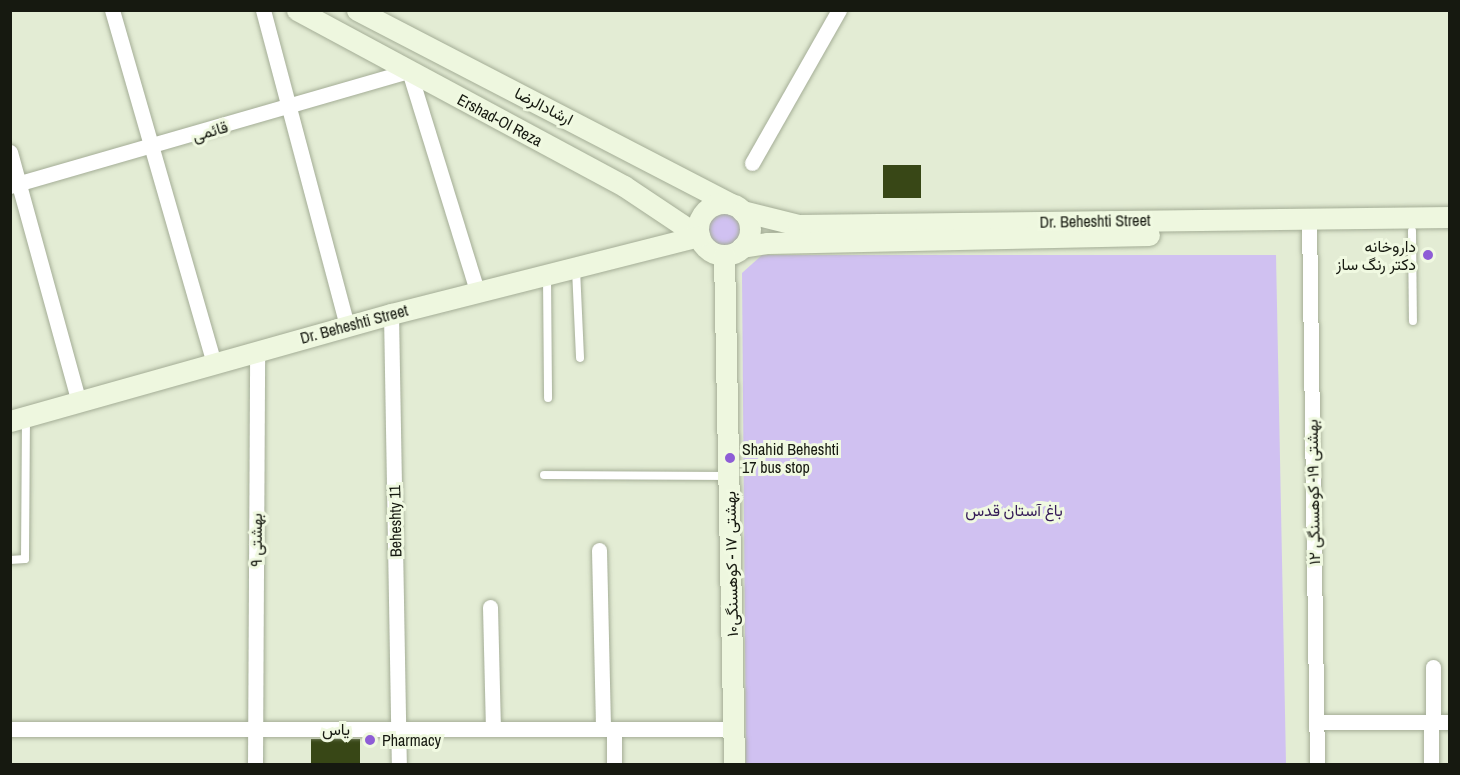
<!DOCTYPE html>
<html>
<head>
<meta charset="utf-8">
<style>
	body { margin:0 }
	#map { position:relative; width:1460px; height:775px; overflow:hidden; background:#e3ecd4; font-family:"Archivo Narrow",Vazirmatn,sans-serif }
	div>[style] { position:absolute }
	.green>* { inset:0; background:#d0c1f1 }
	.round { border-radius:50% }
	.building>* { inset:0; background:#384716 }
	.roads { filter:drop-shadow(0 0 2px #a4ad96) drop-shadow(0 0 2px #a4ad96) }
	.lane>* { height:8px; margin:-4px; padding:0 4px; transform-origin:4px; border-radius:4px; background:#fff }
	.street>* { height:15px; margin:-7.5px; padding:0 7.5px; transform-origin:7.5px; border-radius:7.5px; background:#fff }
	.secondary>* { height:21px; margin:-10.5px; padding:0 10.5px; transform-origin:10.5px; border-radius:10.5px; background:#eef7df }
	.secondary>.ring { margin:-10.5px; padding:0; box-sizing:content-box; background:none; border:21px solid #eef7df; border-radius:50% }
	.dots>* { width:16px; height:16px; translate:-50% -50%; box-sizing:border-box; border:3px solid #f0f9e1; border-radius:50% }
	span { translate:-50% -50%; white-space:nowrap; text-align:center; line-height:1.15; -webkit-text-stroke:6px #f0f9e1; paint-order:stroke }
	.street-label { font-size:16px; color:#161910 }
	.poi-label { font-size:16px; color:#161910 }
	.right { translate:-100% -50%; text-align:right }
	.left { translate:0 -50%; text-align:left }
	.park-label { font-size:16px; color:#351b57 }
	.frame { position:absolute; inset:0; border:12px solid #161910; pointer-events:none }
</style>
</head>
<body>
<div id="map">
	<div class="green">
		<div class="round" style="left:707px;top:212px;width:34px;height:34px"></div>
		<div style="clip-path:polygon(762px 255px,1276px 255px,1286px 764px,746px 764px,742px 273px)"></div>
	</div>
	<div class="building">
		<div style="clip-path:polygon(883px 165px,921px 165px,921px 198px,883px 198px)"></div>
		<div style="clip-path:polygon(311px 739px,360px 739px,360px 765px,311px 765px)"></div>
	</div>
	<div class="roads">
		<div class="lane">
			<div style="left:1412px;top:231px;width:90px;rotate:89.4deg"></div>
			<div style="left:576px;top:269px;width:89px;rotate:87.4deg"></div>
			<div style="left:547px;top:277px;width:121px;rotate:89.5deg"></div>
			<div style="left:544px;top:475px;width:182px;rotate:0.3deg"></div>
			<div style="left:10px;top:560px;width:15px;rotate:-4deg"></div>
			<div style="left:25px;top:559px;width:141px;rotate:-89.6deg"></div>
		</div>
		<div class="street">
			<div style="left:112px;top:10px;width:367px;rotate:73.9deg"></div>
			<div style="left:263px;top:10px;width:326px;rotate:75.1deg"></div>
			<div style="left:10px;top:152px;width:259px;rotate:74.6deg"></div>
			<div style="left:752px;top:163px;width:176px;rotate:-60.4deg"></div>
			<div style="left:10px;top:186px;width:415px;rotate:-16.1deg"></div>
			<div style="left:409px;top:71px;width:230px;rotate:72.8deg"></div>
			<div style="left:1309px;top:219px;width:545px;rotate:89.16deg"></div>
			<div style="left:391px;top:314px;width:450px;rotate:89deg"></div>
			<div style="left:599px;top:550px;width:178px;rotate:88.7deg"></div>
			<div style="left:490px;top:607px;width:121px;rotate:88.6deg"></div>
			<div style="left:1317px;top:722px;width:133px"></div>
			<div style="left:1431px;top:722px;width:42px;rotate:90deg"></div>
			<div style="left:1433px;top:722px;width:55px;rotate:-90deg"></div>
			<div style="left:10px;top:729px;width:724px"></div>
			<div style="left:614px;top:729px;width:35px;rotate:90deg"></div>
			<div style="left:255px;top:764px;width:413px;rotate:-89.7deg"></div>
		</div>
		<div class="secondary">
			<div style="left:297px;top:10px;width:371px;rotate:28.3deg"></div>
			<div style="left:624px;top:186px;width:90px;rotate:33.7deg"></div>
			<div style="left:357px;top:10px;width:421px;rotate:27.4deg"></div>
			<div class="ring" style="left:698px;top:203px;width:31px;height:31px"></div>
			<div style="left:742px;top:211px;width:58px;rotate:14deg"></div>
			<div style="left:798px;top:225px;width:652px;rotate:-0.7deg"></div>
			<div style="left:742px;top:247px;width:26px;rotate:-9deg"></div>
			<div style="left:768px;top:243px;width:381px;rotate:-1.2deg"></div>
			<div style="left:724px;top:255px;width:509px;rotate:88.87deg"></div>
			<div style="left:10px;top:421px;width:396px;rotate:-15.7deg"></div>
			<div style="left:391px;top:314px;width:318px;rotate:-14.2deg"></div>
		</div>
	</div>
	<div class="dots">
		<div style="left:1428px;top:255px;background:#8e5dd6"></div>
		<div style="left:730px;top:458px;background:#8e5dd6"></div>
		<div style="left:370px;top:740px;background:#8e5dd6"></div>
	</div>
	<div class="street-label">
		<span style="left:544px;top:106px;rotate:27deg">ارشادالرضا</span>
		<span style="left:500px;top:120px;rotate:28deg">Ershad-Ol Reza</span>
		<span style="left:210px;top:131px;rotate:-16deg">قائمی</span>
		<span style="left:1095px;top:221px;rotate:-1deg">Dr. Beheshti Street</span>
		<span style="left:354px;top:324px;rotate:-15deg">Dr. Beheshti Street</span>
		<span style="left:1313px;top:492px;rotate:-91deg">بهشتی ۱۹- کوهسنگی ۱۲</span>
		<span style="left:395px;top:521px;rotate:-91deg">Beheshty 11</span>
		<span style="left:256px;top:540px;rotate:-90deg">بهشتی ۹</span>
		<span style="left:731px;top:564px;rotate:-91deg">بهشتی ۱۷ - کوهسنگی۱۰</span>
		<span style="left:336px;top:729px">یاس</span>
	</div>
	<div class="poi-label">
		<span class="right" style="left:1416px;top:255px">داروخانه<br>دکتر رنگ ساز</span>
		<span class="left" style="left:742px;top:458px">Shahid Beheshti<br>17 bus stop</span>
		<span class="left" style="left:382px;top:740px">Pharmacy</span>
	</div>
	<div class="park-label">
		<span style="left:1014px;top:510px">باغ آستان قدس</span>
	</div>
	<div class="frame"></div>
</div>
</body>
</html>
